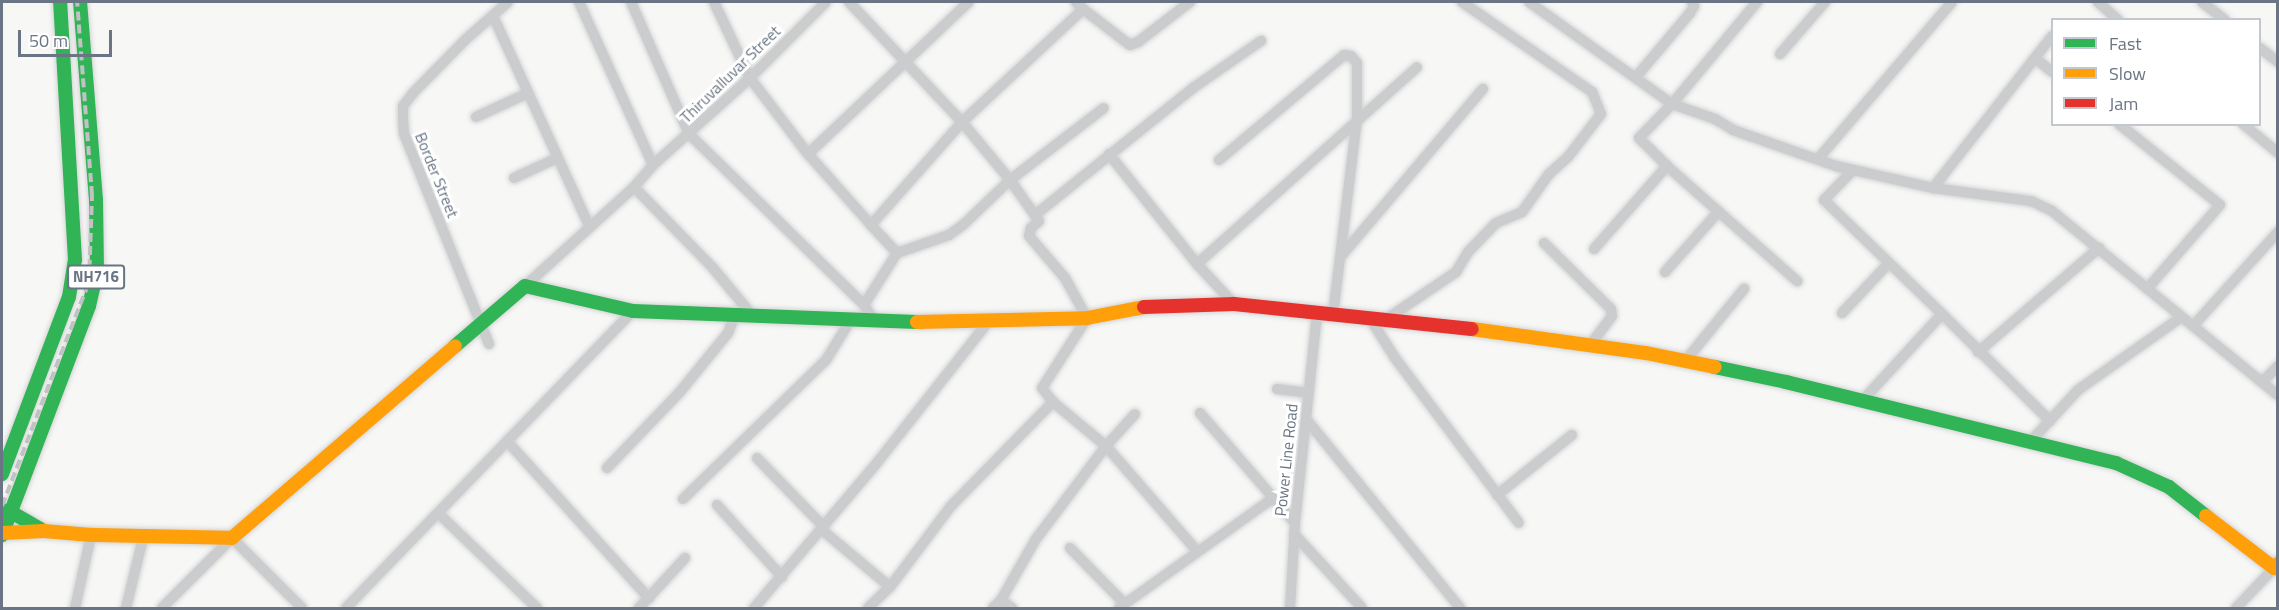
<!DOCTYPE html>
<html>
<head>
<meta charset="utf-8">
<style>
	body { margin:0 }
	#map { position:relative; width:2279px; height:610px; overflow:hidden; background:#f7f7f6; font-family:"Titillium Web",sans-serif }
	div>[style] { position:absolute }
	.roads { filter:drop-shadow(0 0 2px #d4d4d5) drop-shadow(0 0 2px #d4d4d5) }
	.street>* { height:10px; margin:-5px; padding:0 5px; transform-origin:5px; border-radius:5px; background:#cbcccd }
	.fast>* { height:14px; margin:-7px; padding:0 7px; transform-origin:7px; border-radius:7px; background:#30b455 }
	.slow>* { height:14px; margin:-7px; padding:0 7px; transform-origin:7px; border-radius:7px; background:#ff9f0a }
	.jam>* { height:14px; margin:-7px; padding:0 7px; transform-origin:7px; border-radius:7px; background:#e5322d }
	.rail>* { height:4px; margin-top:-2px; transform-origin:0; background:repeating-linear-gradient(90deg,#c1c2c3 0 9px,transparent 0 13.5px) }
	span { translate:-50% -50%; white-space:nowrap; text-align:center; line-height:1.15; -webkit-text-stroke:6px #fff; paint-order:stroke }
	.shield-label span { padding:2px 4px; background:#fff; border:2px solid; border-radius:4px; -webkit-text-stroke-width:0 }
	.shield-label { font-size:15px; color:#697584; font-weight:700 }
	.street-label { font-size:16px; color:#697584 }
	.frame { position:absolute; inset:0; border:3px solid #697584; pointer-events:none }
	.legend { position:absolute; left:2051px; top:18px; width:210px; height:108px; box-sizing:border-box; background:#fff; border:2px solid #c3c8ce; margin:0; padding:8px 10px; list-style:none; font-size:18px; color:#697584 }
	.legend li { display:flex; align-items:center; gap:12px; height:30px }
	.legend b { width:30px; border:2px solid #c3c8ce }
	.scale { position:absolute; left:18px; top:30px; width:94px; height:27px; box-sizing:border-box; border:3px solid #697584; border-top:0; padding-left:8px; font-size:18px; line-height:21px; white-space:nowrap; color:#697584; -webkit-text-stroke:4px #fff; paint-order:stroke }
</style>
</head>
<body>
<div id="map">
	<div class="roads">
		<div class="street">
			<div style="left:631px;top:2px;width:144px;rotate:66.3deg"></div>
			<div style="left:689px;top:134px;width:245px;rotate:44.3deg"></div>
			<div style="left:864px;top:305px;width:20px;rotate:57deg"></div>
			<div style="left:714px;top:2px;width:84px;rotate:64.7deg"></div>
			<div style="left:750px;top:78px;width:96px;rotate:52.7deg"></div>
			<div style="left:808px;top:154px;width:95px;rotate:48.4deg"></div>
			<div style="left:871px;top:225px;width:137px;rotate:-48.5deg"></div>
			<div style="left:962px;top:122px;width:166px;rotate:-43deg"></div>
			<div style="left:1083px;top:9px;width:10px;rotate:-135deg"></div>
			<div style="left:849px;top:2px;width:165px;rotate:46.7deg"></div>
			<div style="left:962px;top:122px;width:75px;rotate:50.4deg"></div>
			<div style="left:1010px;top:180px;width:50px;rotate:54.7deg"></div>
			<div style="left:1039px;top:221px;width:11px;rotate:139deg"></div>
			<div style="left:1031px;top:228px;width:8px;rotate:104deg"></div>
			<div style="left:1029px;top:236px;width:55px;rotate:49.4deg"></div>
			<div style="left:1065px;top:278px;width:46px;rotate:61.2deg"></div>
			<div style="left:1087px;top:318px;width:83px;rotate:122.7deg"></div>
			<div style="left:1042px;top:388px;width:18px;rotate:52deg"></div>
			<div style="left:1053px;top:402px;width:69px;rotate:39.7deg"></div>
			<div style="left:1106px;top:446px;width:138px;rotate:49.1deg"></div>
			<div style="left:1529px;top:2px;width:176px;rotate:35.5deg"></div>
			<div style="left:1672px;top:104px;width:46px;rotate:19.2deg"></div>
			<div style="left:1715px;top:119px;width:21px;rotate:31deg"></div>
			<div style="left:1733px;top:130px;width:109px;rotate:19.3deg"></div>
			<div style="left:1836px;top:166px;width:99px;rotate:12.8deg"></div>
			<div style="left:1933px;top:188px;width:99px;rotate:7.6deg"></div>
			<div style="left:2031px;top:201px;width:23px;rotate:25deg"></div>
			<div style="left:2052px;top:211px;width:291px;rotate:39.2deg"></div>
			<div style="left:1757px;top:2px;width:133px;rotate:129.8deg"></div>
			<div style="left:1672px;top:104px;width:47px;rotate:134.1deg"></div>
			<div style="left:1639px;top:138px;width:40px;rotate:45deg"></div>
			<div style="left:1667px;top:166px;width:174px;rotate:41.5deg"></div>
			<div style="left:2098px;top:2px;width:27px;rotate:42deg"></div>
			<div style="left:2202px;top:2px;width:29px;rotate:38deg"></div>
			<div style="left:1083px;top:9px;width:59px;rotate:37.5deg"></div>
			<div style="left:1130px;top:45px;width:9px;rotate:-21deg"></div>
			<div style="left:1138px;top:42px;width:66px;rotate:-37.6deg"></div>
			<div style="left:493px;top:16px;width:231px;rotate:65.4deg"></div>
			<div style="left:2260px;top:48px;width:23px;rotate:38deg"></div>
			<div style="left:1780px;top:54px;width:69px;rotate:-49.1deg"></div>
			<div style="left:2035px;top:58px;width:22px;rotate:39deg"></div>
			<div style="left:1636px;top:77px;width:84px;rotate:-49.8deg"></div>
			<div style="left:1690px;top:13px;width:8px;rotate:-60deg"></div>
			<div style="left:1694px;top:6px;width:4px;rotate:-117deg"></div>
			<div style="left:476px;top:117px;width:57px;rotate:-24.8deg"></div>
			<div style="left:2119px;top:124px;width:129px;rotate:38.7deg"></div>
			<div style="left:2220px;top:205px;width:111px;rotate:131deg"></div>
			<div style="left:2243px;top:124px;width:45px;rotate:39.6deg"></div>
			<div style="left:808px;top:154px;width:221px;rotate:-43.4deg"></div>
			<div style="left:1109px;top:154px;width:141px;rotate:51.3deg"></div>
			<div style="left:1197px;top:264px;width:54px;rotate:47.2deg"></div>
			<div style="left:1818px;top:159px;width:206px;rotate:-49.5deg"></div>
			<div style="left:1219px;top:160px;width:163px;rotate:-40deg"></div>
			<div style="left:1344px;top:55px;width:7px;rotate:8deg"></div>
			<div style="left:1351px;top:56px;width:9px;rotate:49deg"></div>
			<div style="left:1357px;top:63px;width:56px;rotate:90deg"></div>
			<div style="left:1357px;top:119px;width:196px;rotate:97deg"></div>
			<div style="left:653px;top:165px;width:130px;rotate:-41.9deg"></div>
			<div style="left:750px;top:78px;width:107px;rotate:-45deg"></div>
			<div style="left:1853px;top:170px;width:42px;rotate:134deg"></div>
			<div style="left:1824px;top:200px;width:164px;rotate:44deg"></div>
			<div style="left:1942px;top:314px;width:118px;rotate:132.6deg"></div>
			<div style="left:514px;top:178px;width:47px;rotate:-24.9deg"></div>
			<div style="left:634px;top:187px;width:113px;rotate:45.7deg"></div>
			<div style="left:713px;top:268px;width:61px;rotate:50.3deg"></div>
			<div style="left:1933px;top:188px;width:193px;rotate:-51.9deg"></div>
			<div style="left:1035px;top:215px;width:203px;rotate:-38.8deg"></div>
			<div style="left:1193px;top:88px;width:83px;rotate:-34.7deg"></div>
			<div style="left:1544px;top:243px;width:94px;rotate:44.6deg"></div>
			<div style="left:1611px;top:309px;width:7px;rotate:82deg"></div>
			<div style="left:1612px;top:316px;width:39px;rotate:127deg"></div>
			<div style="left:1594px;top:249px;width:111px;rotate:-48.7deg"></div>
			<div style="left:897px;top:253px;width:55px;rotate:-19.1deg"></div>
			<div style="left:949px;top:235px;width:17px;rotate:-36deg"></div>
			<div style="left:963px;top:225px;width:65px;rotate:-43.8deg"></div>
			<div style="left:1010px;top:180px;width:118px;rotate:-37.5deg"></div>
			<div style="left:1342px;top:255px;width:218px;rotate:-49.7deg"></div>
			<div style="left:1197px;top:264px;width:295px;rotate:-41.8deg"></div>
			<div style="left:1665px;top:272px;width:81px;rotate:-48.5deg"></div>
			<div style="left:525px;top:286px;width:147px;rotate:-42.2deg"></div>
			<div style="left:634px;top:187px;width:29px;rotate:-49deg"></div>
			<div style="left:653px;top:165px;width:179px;rotate:-114.4deg"></div>
			<div style="left:864px;top:305px;width:62px;rotate:-57.6deg"></div>
			<div style="left:897px;top:253px;width:38px;rotate:-133deg"></div>
			<div style="left:1842px;top:313px;width:67px;rotate:-46.8deg"></div>
			<div style="left:1942px;top:314px;width:152px;rotate:44.7deg"></div>
			<div style="left:1371px;top:320px;width:45px;rotate:57.7deg"></div>
			<div style="left:1395px;top:358px;width:206px;rotate:53.1deg"></div>
			<div style="left:1385px;top:320px;width:86px;rotate:-34.1deg"></div>
			<div style="left:1456px;top:272px;width:23px;rotate:-59deg"></div>
			<div style="left:1468px;top:252px;width:40px;rotate:-46deg"></div>
			<div style="left:1496px;top:223px;width:28px;rotate:-23deg"></div>
			<div style="left:1522px;top:212px;width:47px;rotate:-54.6deg"></div>
			<div style="left:1549px;top:174px;width:25px;rotate:-42deg"></div>
			<div style="left:1568px;top:157px;width:54px;rotate:-52.5deg"></div>
			<div style="left:1601px;top:114px;width:24px;rotate:-112deg"></div>
			<div style="left:1592px;top:92px;width:158px;rotate:-145.3deg"></div>
			<div style="left:2193px;top:326px;width:127px;rotate:-47.9deg"></div>
			<div style="left:489px;top:344px;width:227px;rotate:-112deg"></div>
			<div style="left:404px;top:134px;width:16px;rotate:-94deg"></div>
			<div style="left:403px;top:118px;width:12px;rotate:-90deg"></div>
			<div style="left:403px;top:106px;width:16px;rotate:-52deg"></div>
			<div style="left:413px;top:93px;width:74px;rotate:-45.5deg"></div>
			<div style="left:465px;top:40px;width:57px;rotate:-41.5deg"></div>
			<div style="left:1978px;top:352px;width:160px;rotate:-40.7deg"></div>
			<div style="left:1686px;top:360px;width:92px;rotate:-50.8deg"></div>
			<div style="left:2262px;top:382px;width:23px;rotate:-45deg"></div>
			<div style="left:1277px;top:389px;width:32px;rotate:7deg"></div>
			<div style="left:1200px;top:413px;width:145px;rotate:49.2deg"></div>
			<div style="left:1306px;top:419px;width:244px;rotate:50.8deg"></div>
			<div style="left:507px;top:441px;width:212px;rotate:47.9deg"></div>
			<div style="left:2030px;top:442px;width:71px;rotate:-47.3deg"></div>
			<div style="left:2078px;top:390px;width:125px;rotate:-35.2deg"></div>
			<div style="left:757px;top:458px;width:95px;rotate:45.9deg"></div>
			<div style="left:607px;top:468px;width:104px;rotate:-46.2deg"></div>
			<div style="left:679px;top:393px;width:77px;rotate:-50.8deg"></div>
			<div style="left:728px;top:333px;width:19px;rotate:-69deg"></div>
			<div style="left:1497px;top:495px;width:96px;rotate:-38.7deg"></div>
			<div style="left:683px;top:499px;width:199px;rotate:-44.2deg"></div>
			<div style="left:826px;top:360px;width:46px;rotate:-58.4deg"></div>
			<div style="left:717px;top:505px;width:97px;rotate:47.9deg"></div>
			<div style="left:438px;top:513px;width:137px;rotate:43.8deg"></div>
			<div style="left:821px;top:529px;width:90px;rotate:40deg"></div>
			<div style="left:1294px;top:534px;width:100px;rotate:47.4deg"></div>
			<div style="left:1070px;top:548px;width:78px;rotate:45.5deg"></div>
			<div style="left:1001px;top:600px;width:14px;rotate:36deg"></div>
			<div style="left:75px;top:608px;width:75px;rotate:-77.6deg"></div>
			<div style="left:126px;top:608px;width:76px;rotate:-76.3deg"></div>
			<div style="left:162px;top:608px;width:99px;rotate:-45deg"></div>
			<div style="left:232px;top:538px;width:99px;rotate:45deg"></div>
			<div style="left:346px;top:608px;width:413px;rotate:-46deg"></div>
			<div style="left:639px;top:608px;width:68px;rotate:-47.4deg"></div>
			<div style="left:754px;top:608px;width:189px;rotate:-49.7deg"></div>
			<div style="left:876px;top:464px;width:181px;rotate:-51.7deg"></div>
			<div style="left:868px;top:608px;width:30px;rotate:-44deg"></div>
			<div style="left:890px;top:587px;width:101px;rotate:-53deg"></div>
			<div style="left:951px;top:506px;width:146px;rotate:-45.6deg"></div>
			<div style="left:993px;top:608px;width:11px;rotate:-45deg"></div>
			<div style="left:1001px;top:600px;width:70px;rotate:-60.2deg"></div>
			<div style="left:1036px;top:539px;width:116px;rotate:-53deg"></div>
			<div style="left:1106px;top:446px;width:43px;rotate:-47.8deg"></div>
			<div style="left:1119px;top:608px;width:189px;rotate:-35.5deg"></div>
			<div style="left:1290px;top:608px;width:85px;rotate:-86.6deg"></div>
			<div style="left:1295px;top:523px;width:210px;rotate:-84deg"></div>
			<div style="left:2236px;top:608px;width:55px;rotate:-46.5deg"></div>
		</div>
		<div class="fast">
			<div style="left:455px;top:346px;width:92px;rotate:-40.6deg"></div>
			<div style="left:525px;top:286px;width:111px;rotate:13deg"></div>
			<div style="left:633px;top:311px;width:284px;rotate:2.2deg"></div>
			<div style="left:1715px;top:367px;width:73px;rotate:11.9deg"></div>
			<div style="left:1786px;top:382px;width:340px;rotate:13.8deg"></div>
			<div style="left:2116px;top:463px;width:58px;rotate:24.4deg"></div>
			<div style="left:2169px;top:487px;width:47px;rotate:38.1deg"></div>
			<div style="left:2px;top:474px;width:189px;rotate:-69.3deg"></div>
			<div style="left:69px;top:297px;width:37px;rotate:-81deg"></div>
			<div style="left:75px;top:260px;width:258px;rotate:-93.3deg"></div>
			<div style="left:2px;top:510px;width:9px;rotate:13deg"></div>
			<div style="left:11px;top:512px;width:38px;rotate:30deg"></div>
			<div style="left:2px;top:535px;width:245px;rotate:-69.2deg"></div>
			<div style="left:89px;top:306px;width:36px;rotate:-77deg"></div>
			<div style="left:97px;top:271px;width:71px;rotate:-90.8deg"></div>
			<div style="left:96px;top:200px;width:199px;rotate:-94.6deg"></div>
		</div>
		<div class="slow">
			<div style="left:917px;top:322px;width:170px;rotate:-1.3deg"></div>
			<div style="left:1087px;top:318px;width:58px;rotate:-10.9deg"></div>
			<div style="left:1472px;top:329px;width:176px;rotate:7.9deg"></div>
			<div style="left:1646px;top:353px;width:70px;rotate:11.5deg"></div>
			<div style="left:2206px;top:516px;width:86px;rotate:37.4deg"></div>
			<div style="left:2274px;top:568px;width:6px;rotate:-45deg"></div>
			<div style="left:2px;top:533px;width:42px;rotate:-2.7deg"></div>
			<div style="left:44px;top:531px;width:47px;rotate:4.9deg"></div>
			<div style="left:91px;top:535px;width:141px;rotate:1.2deg"></div>
			<div style="left:232px;top:538px;width:294px;rotate:-40.7deg"></div>
		</div>
		<div class="jam">
			<div style="left:1144px;top:307px;width:90px;rotate:-1.9deg"></div>
			<div style="left:1234px;top:304px;width:239px;rotate:6deg"></div>
		</div>
	</div>
	<div class="rail">
		<div style="left:2px;top:506px;width:240px;rotate:-68.8deg"></div>
		<div style="left:89px;top:282px;width:87px;rotate:-88deg"></div>
		<div style="left:92px;top:195px;width:194px;rotate:-94.4deg"></div>
	</div>
	<div class="shield-label">
		<span style="left:96px;top:277px">NH716</span>
	</div>
	<div class="street-label">
		<span style="left:730px;top:74px;rotate:-44deg">Thiruvalluvar Street</span>
		<span style="left:437px;top:175px;rotate:68deg">Border Street</span>
		<span style="left:1286px;top:460px;rotate:-84deg">Power Line Road</span>
	</div>
	<div class="frame"></div>
	<ul class="legend">
	<li><b style="height:8px;background:#30b455"></b>Fast</li>
	<li><b style="height:8px;background:#ff9f0a"></b>Slow</li>
	<li><b style="height:8px;background:#e5322d"></b>Jam</li>
	</ul>
	<div class="scale">50 m</div>
</div>
</body>
</html>
